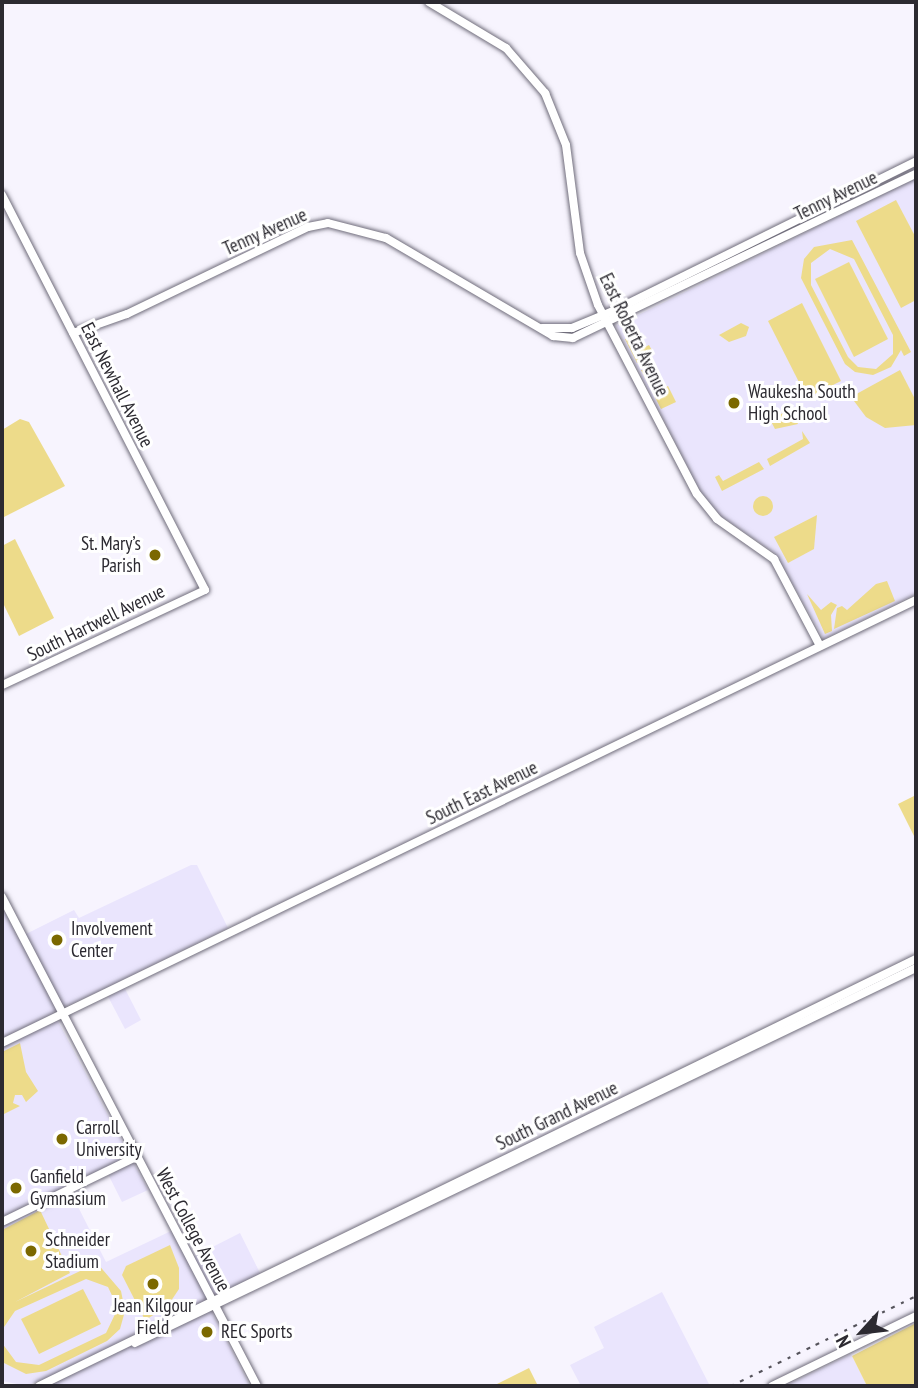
<!DOCTYPE html>
<html>
<head>
<meta charset="utf-8">
<style>
	body { margin:0 }
	#map { position:relative; width:918px; height:1388px; overflow:hidden; background:#f7f4fe; font-family:"PT Sans Narrow",sans-serif }
	div>[style] { position:absolute }
	.built>* { inset:0; background:#eae5fd }
	.green>* { inset:0; background:#eddb8a }
	.round { border-radius:50% }
	.roads { filter:drop-shadow(0 0 2px #706d7b) drop-shadow(0 0 2px #706d7b) }
	.secondary>* { height:8px; margin:-4px; padding:0 4px; transform-origin:4px; border-radius:4px; background:#fff }
	.rail>* { height:2px; margin-top:-1px; transform-origin:0; background:repeating-linear-gradient(90deg,#55535b 0 3.5px,transparent 0 10.5px) }
	.dots>* { width:19px; height:19px; translate:-50% -50%; box-sizing:border-box; border:4px solid #fff; border-radius:50% }
	span { translate:-50% -50%; white-space:nowrap; text-align:center; line-height:1.15; -webkit-text-stroke:6px #fff; paint-order:stroke }
	.street-label { font-size:19px; color:#2c2a31 }
	.poi-label { font-size:19px; color:#2c2a31 }
	.left { translate:0 -50%; text-align:left }
	.right { translate:-100% -50%; text-align:right }
	.frame { position:absolute; inset:0; border:4px solid #2c2a31; pointer-events:none }
	.north { position:absolute; left:827px; top:1297px; width:70px; height:70px; -webkit-text-stroke:5px #fff; paint-order:stroke; rotate:243deg; font-size:19px; font-weight:700; line-height:28px; text-align:center; color:#2c2a31 }
	.north::after { content:''; display:block; margin:auto; width:24px; height:32px; background:#2c2a31; clip-path:polygon(50% 0,100% 100%,50% 72%,0 100%) }
</style>
</head>
<body>
<div id="map">
	<div class="built">
		<div style="clip-path:polygon(916px 178px,916px 594px,824px 639px,775px 553px,722px 517px,703px 497px,616px 326px)"></div>
		<div style="clip-path:polygon(191px 865px,197px 865px,228px 928px,121px 981px,141px 1020px,125px 1029px,104px 989px,53px 1012px,148px 1190px,122px 1202px,105px 1168px,68px 1187px,106px 1262px,171px 1231px,187px 1260px,240px 1233px,261px 1275px,205px 1299px,250px 1386px,46px 1386px,42px 1379px,27px 1386px,2px 1381px,2px 907px,18px 938px,74px 910px,79px 918px)"></div>
		<div style="clip-path:polygon(662px 1292px,710px 1386px,581px 1386px,570px 1365px,604px 1348px,594px 1327px)"></div>
		<div style="clip-path:polygon(851px 1354px,867px 1386px,785px 1386px)"></div>
	</div>
	<div class="green">
		<div style="clip-path:polygon(896px 200px,916px 238px,916px 300px,901px 308px,856px 221px)"></div>
		<div style="clip-path:polygon(evenodd,852px 240px,911px 352px,904px 356px,901px 350px,891px 367px,873px 375px,855px 372px,845px 364px,801px 278px,804px 259px,814px 247px,852px 240px,830px 249px,854px 259px,893px 335px,893px 354px,876px 369px,858px 367px,848px 357px,811px 285px,811px 263px,830px 249px)"></div>
		<div style="clip-path:polygon(849px 262px,888px 339px,854px 357px,815px 279px)"></div>
		<div style="clip-path:polygon(802px 303px,841px 381px,807px 398px,768px 321px)"></div>
		<div style="clip-path:polygon(741px 323px,749px 327px,746px 336px,729px 342px,719px 335px)"></div>
		<div style="clip-path:polygon(633px 338px,639px 350px,649px 345px,654px 354px,637px 363px,625px 339px)"></div>
		<div style="clip-path:polygon(641px 370px,648px 370px,659px 390px,668px 386px,676px 402px,661px 409px)"></div>
		<div style="clip-path:polygon(900px 370px,916px 401px,916px 425px,885px 428px,866px 417px,851px 397px)"></div>
		<div style="clip-path:polygon(771px 406px,777px 416px,791px 409px,798px 424px,775px 429px,765px 410px)"></div>
		<div style="clip-path:polygon(20px 419px,29px 422px,65px 486px,2px 518px,2px 430px)"></div>
		<div style="clip-path:polygon(802px 431px,810px 443px,770px 466px,767px 459px,803px 439px)"></div>
		<div style="clip-path:polygon(759px 462px,764px 469px,722px 491px,715px 477px,719px 475px,723px 481px)"></div>
		<div class="round" style="left:753px;top:496px;width:20px;height:20px"></div>
		<div style="clip-path:polygon(817px 515px,814px 549px,788px 563px,774px 537px)"></div>
		<div style="clip-path:polygon(15px 539px,54px 618px,19px 636px,2px 601px,2px 546px)"></div>
		<div style="clip-path:polygon(887px 581px,895px 601px,834px 629px,837px 608px,842px 606px,847px 610px,876px 584px)"></div>
		<div style="clip-path:polygon(807px 594px,821px 610px,831px 602px,837px 605px,831px 615px,832px 631px,825px 634px)"></div>
		<div style="clip-path:polygon(916px 795px,916px 840px,898px 804px)"></div>
		<div style="clip-path:polygon(20px 1043px,26px 1072px,38px 1091px,26px 1102px,22px 1095px,15px 1095px,13px 1103px,20px 1106px,2px 1115px,2px 1052px)"></div>
		<div style="clip-path:polygon(40px 1210px,70px 1273px,15px 1302px,97px 1263px,121px 1291px,125px 1311px,120px 1329px,107px 1341px,46px 1371px,26px 1374px,2px 1362px,2px 1343px,16px 1362px,39px 1365px,106px 1333px,118px 1308px,108px 1287px,86px 1279px,15px 1311px,2px 1330px,2px 1230px)"></div>
		<div style="clip-path:polygon(170px 1245px,179px 1268px,179px 1289px,167px 1307px,145px 1320px,122px 1275px,126px 1266px)"></div>
		<div style="clip-path:polygon(83px 1289px,101px 1324px,39px 1354px,21px 1319px)"></div>
		<div style="clip-path:polygon(916px 1323px,916px 1386px,867px 1386px,852px 1356px)"></div>
		<div style="clip-path:polygon(529px 1368px,538px 1386px,493px 1386px)"></div>
	</div>
	<div class="roads">
		<div class="secondary">
			<div style="left:429px;top:2px;width:90px;rotate:30.9deg"></div>
			<div style="left:506px;top:48px;width:60px;rotate:49.1deg"></div>
			<div style="left:545px;top:93px;width:56px;rotate:68deg"></div>
			<div style="left:566px;top:145px;width:109px;rotate:82.6deg"></div>
			<div style="left:580px;top:253px;width:55px;rotate:70.9deg"></div>
			<div style="left:598px;top:305px;width:213px;rotate:62.4deg"></div>
			<div style="left:697px;top:494px;width:32px;rotate:51deg"></div>
			<div style="left:717px;top:519px;width:70px;rotate:35.1deg"></div>
			<div style="left:774px;top:559px;width:98px;rotate:62.1deg"></div>
			<div style="left:2px;top:195px;width:444px;rotate:62.8deg"></div>
			<div style="left:205px;top:590px;width:224px;rotate:154.9deg"></div>
			<div style="left:542px;top:328px;width:30px"></div>
			<div style="left:572px;top:328px;width:44px;rotate:-22.5deg"></div>
			<div style="left:613px;top:311px;width:338px;rotate:-26.3deg"></div>
			<div style="left:73px;top:333px;width:57px;rotate:-19.4deg"></div>
			<div style="left:127px;top:314px;width:201px;rotate:-25.7deg"></div>
			<div style="left:308px;top:227px;width:20px;rotate:-11deg"></div>
			<div style="left:328px;top:223px;width:60px;rotate:14.5deg"></div>
			<div style="left:386px;top:238px;width:194px;rotate:30.4deg"></div>
			<div style="left:553px;top:336px;width:20px;rotate:6deg"></div>
			<div style="left:573px;top:338px;width:380px;rotate:-25.6deg"></div>
			<div style="left:2px;top:897px;width:551px;rotate:62.46deg"></div>
			<div style="left:2px;top:1043px;width:1016px;rotate:-25.86deg"></div>
			<div style="left:2px;top:1222px;width:149px;rotate:-25.9deg"></div>
			<div style="left:135px;top:1343px;width:866px;rotate:-25.65deg"></div>
			<div style="left:39px;top:1386px;width:975px;rotate:-25.96deg"></div>
			<div style="left:772px;top:1386px;width:160px;rotate:-25.9deg"></div>
		</div>
	</div>
	<div class="rail">
		<div style="left:2px;top:1385px;width:3px;rotate:18deg"></div>
		<div style="left:731px;top:1386px;width:206px;rotate:-25.9deg"></div>
	</div>
	<div class="dots">
		<div style="left:734px;top:403px;background:#7b6800"></div>
		<div style="left:155px;top:555px;background:#7b6800"></div>
		<div style="left:57px;top:940px;background:#7b6800"></div>
		<div style="left:62px;top:1139px;background:#7b6800"></div>
		<div style="left:16px;top:1188px;background:#7b6800"></div>
		<div style="left:31px;top:1251px;background:#7b6800"></div>
		<div style="left:153px;top:1284px;background:#7b6800"></div>
		<div style="left:207px;top:1332px;background:#7b6800"></div>
	</div>
	<div class="street-label">
		<span style="left:836px;top:196px;rotate:-26deg">Tenny Avenue</span>
		<span style="left:265px;top:232px;rotate:-24deg">Tenny Avenue</span>
		<span style="left:634px;top:335px;rotate:64deg">East Roberta Avenue</span>
		<span style="left:117px;top:385px;rotate:63deg">East Newhall Avenue</span>
		<span style="left:96px;top:623px;rotate:-26deg">South Hartwell Avenue</span>
		<span style="left:482px;top:793px;rotate:-26deg">South East Avenue</span>
		<span style="left:557px;top:1116px;rotate:-26deg">South Grand Avenue</span>
		<span style="left:193px;top:1230px;rotate:62deg">West College Avenue</span>
	</div>
	<div class="poi-label">
		<span class="left" style="left:748px;top:403px">Waukesha South<br>High School</span>
		<span class="right" style="left:141px;top:555px">St. Mary’s<br>Parish</span>
		<span class="left" style="left:71px;top:940px">Involvement<br>Center</span>
		<span class="left" style="left:76px;top:1139px">Carroll<br>University</span>
		<span class="left" style="left:30px;top:1188px">Ganfield<br>Gymnasium</span>
		<span class="left" style="left:45px;top:1251px">Schneider<br>Stadium</span>
		<span style="left:153px;top:1317px">Jean Kilgour<br>Field</span>
		<span class="left" style="left:221px;top:1332px">REC Sports</span>
	</div>
	<div class="frame"></div>
	<div class="north">N</div>
</div>
</body>
</html>
